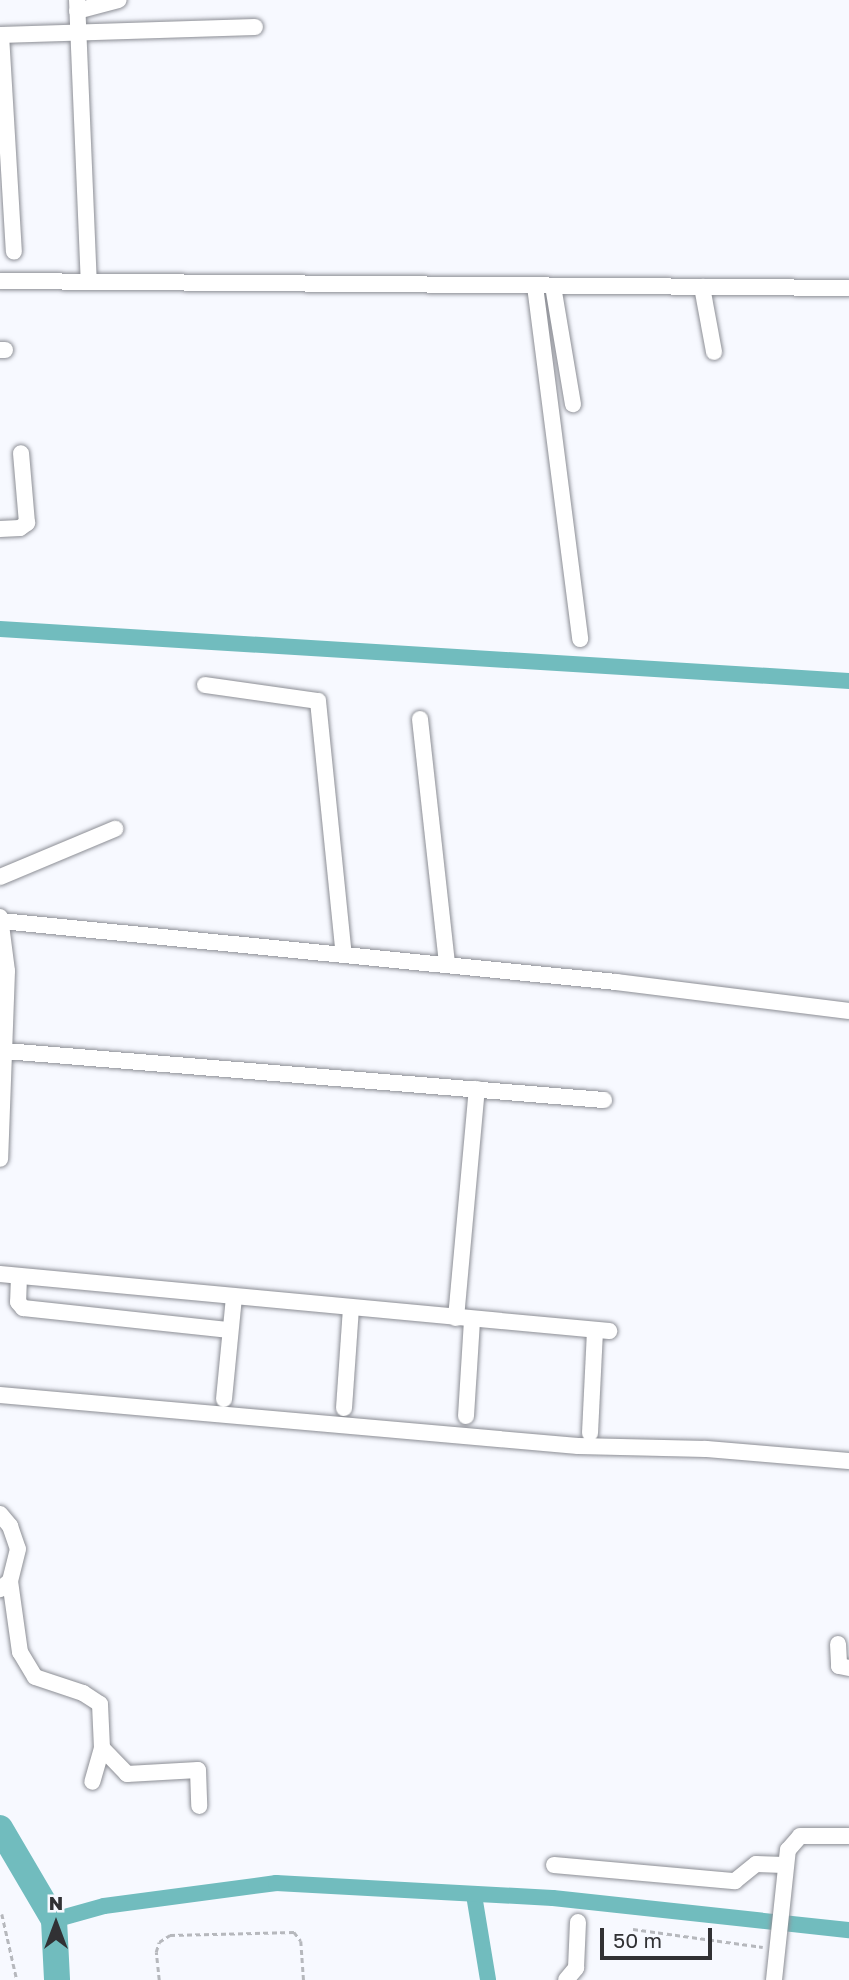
<!DOCTYPE html>
<html>
<head>
<meta charset="utf-8">
<style>
	body { margin:0 }
	#map { position:relative; width:849px; height:1980px; overflow:hidden; background:#f7f9ff; font-family:"Golos Text",sans-serif }
	div>[style] { position:absolute }
	.canal>* { height:16px; margin:-8px; padding:0 8px; transform-origin:8px; border-radius:8px; background:#71bcbe }
	.river>* { height:26px; margin:-13px; padding:0 13px; transform-origin:13px; border-radius:13px; background:#71bcbe }
	.path>* { height:2.5px; margin-top:-1.25px; transform-origin:0; background:repeating-linear-gradient(90deg,#b6b8bd 0 5px,transparent 0 8.5px) }
	.roads { filter:drop-shadow(0 0 2px #8c8e95) drop-shadow(0 0 2px #8c8e95) }
	.minor>* { height:16px; margin:-8px; padding:0 8px; transform-origin:8px; border-radius:8px; background:#fff }
	span { translate:-50% -50%; white-space:nowrap; text-align:center; line-height:1.15; -webkit-text-stroke:5px #f7f9ff; paint-order:stroke }
	.north { position:absolute; left:21px; top:1889px; width:70px; height:70px; -webkit-text-stroke:5px #f7f9ff; paint-order:stroke; rotate:0deg; font-size:19px; font-weight:700; line-height:28px; text-align:center; color:#313134 }
	.north::after { content:''; display:block; margin:auto; width:24px; height:32px; background:#313134; clip-path:polygon(50% 0,100% 100%,50% 72%,0 100%) }
	.scale { position:absolute; left:600px; top:1928px; width:112px; height:32px; box-sizing:border-box; border:4px solid #313134; border-top:0; padding-left:9px; font-size:21px; line-height:24px; white-space:nowrap; color:#313134; -webkit-text-stroke:5px #f7f9ff; paint-order:stroke }
</style>
</head>
<body>
<div id="map">
	<div class="canal">
		<div style="left:0;top:629px;width:851px;rotate:3.5deg"></div>
		<div style="left:474px;top:1895px;width:86px;rotate:80.6deg"></div>
		<div style="left:54px;top:1920px;width:52px;rotate:-15.6deg"></div>
		<div style="left:104px;top:1906px;width:174px;rotate:-7.6deg"></div>
		<div style="left:276px;top:1883px;width:277px;rotate:3.1deg"></div>
		<div style="left:553px;top:1898px;width:298px;rotate:6.2deg"></div>
	</div>
	<div class="river">
		<div style="left:0;top:1828px;width:107px;rotate:59.6deg"></div>
		<div style="left:54px;top:1920px;width:60px;rotate:87.1deg"></div>
	</div>
	<div class="path">
		<div style="left:2px;top:1914px;width:68px;rotate:77.2deg"></div>
		<div style="left:633px;top:1929px;width:131px;rotate:7.9deg"></div>
		<div style="left:159px;top:1980px;width:28px;rotate:-96deg"></div>
		<div style="left:156px;top:1952px;width:10px;rotate:-73deg"></div>
		<div style="left:159px;top:1942px;width:13px;rotate:-32deg"></div>
		<div style="left:170px;top:1935px;width:124px;rotate:-1.4deg"></div>
		<div style="left:294px;top:1932px;width:11px;rotate:52deg"></div>
		<div style="left:301px;top:1941px;width:39px;rotate:86deg"></div>
	</div>
	<div class="roads">
		<div class="minor">
			<div style="left:77px;top:0;width:282px;rotate:87.6deg"></div>
			<div style="left:77px;top:11px;width:43px;rotate:-14.7deg"></div>
			<div style="left:0;top:35px;width:255px;rotate:-1.8deg"></div>
			<div style="left:1px;top:35px;width:217px;rotate:86.6deg"></div>
			<div style="left:0;top:281px;width:849px;rotate:0.47deg"></div>
			<div style="left:535px;top:286px;width:356px;rotate:82.7deg"></div>
			<div style="left:553px;top:286px;width:120px;rotate:80.4deg"></div>
			<div style="left:702px;top:287px;width:66px;rotate:79.5deg"></div>
			<div style="left:0;top:350px;width:5px"></div>
			<div style="left:0;top:529px;width:20px;rotate:-3deg"></div>
			<div style="left:20px;top:528px;width:9px;rotate:-36deg"></div>
			<div style="left:27px;top:523px;width:70px;rotate:-94.9deg"></div>
			<div style="left:205px;top:685px;width:114px;rotate:8.1deg"></div>
			<div style="left:318px;top:701px;width:255px;rotate:84.2deg"></div>
			<div style="left:420px;top:719px;width:247px;rotate:83.7deg"></div>
			<div style="left:0;top:877px;width:125px;rotate:-22.7deg"></div>
			<div style="left:0;top:917px;width:54px;rotate:82.6deg"></div>
			<div style="left:7px;top:971px;width:188px;rotate:92.1deg"></div>
			<div style="left:1px;top:921px;width:618px;rotate:5.66deg"></div>
			<div style="left:616px;top:982px;width:235px;rotate:7.1deg"></div>
			<div style="left:5px;top:1051px;width:601px;rotate:4.68deg"></div>
			<div style="left:0;top:1274px;width:612px;rotate:5.35deg"></div>
			<div style="left:19px;top:1276px;width:26px;rotate:92deg"></div>
			<div style="left:18px;top:1302px;width:8px;rotate:50deg"></div>
			<div style="left:23px;top:1308px;width:208px;rotate:6.1deg"></div>
			<div style="left:456px;top:1318px;width:230px;rotate:-84.8deg"></div>
			<div style="left:0;top:1395px;width:580px;rotate:5.04deg"></div>
			<div style="left:578px;top:1446px;width:128px;rotate:1.3deg"></div>
			<div style="left:706px;top:1449px;width:144px;rotate:4.8deg"></div>
			<div style="left:224px;top:1399px;width:102px;rotate:-84.4deg"></div>
			<div style="left:344px;top:1408px;width:100px;rotate:-86deg"></div>
			<div style="left:466px;top:1416px;width:96px;rotate:-86.4deg"></div>
			<div style="left:590px;top:1433px;width:103px;rotate:-87.2deg"></div>
			<div style="left:0;top:1514px;width:16px;rotate:50deg"></div>
			<div style="left:10px;top:1526px;width:24px;rotate:71deg"></div>
			<div style="left:18px;top:1549px;width:33px;rotate:104deg"></div>
			<div style="left:10px;top:1581px;width:13px;rotate:141deg"></div>
			<div style="left:10px;top:1581px;width:72px;rotate:82deg"></div>
			<div style="left:20px;top:1652px;width:29px;rotate:59deg"></div>
			<div style="left:35px;top:1677px;width:51px;rotate:18.4deg"></div>
			<div style="left:83px;top:1693px;width:20px;rotate:33deg"></div>
			<div style="left:100px;top:1704px;width:44px;rotate:87.4deg"></div>
			<div style="left:102px;top:1748px;width:35px;rotate:106deg"></div>
			<div style="left:838px;top:1644px;width:22px;rotate:87deg"></div>
			<div style="left:839px;top:1666px;width:10px;rotate:11deg"></div>
			<div style="left:102px;top:1748px;width:36px;rotate:46deg"></div>
			<div style="left:127px;top:1774px;width:71px;rotate:-3.2deg"></div>
			<div style="left:198px;top:1770px;width:36px;rotate:88deg"></div>
			<div style="left:554px;top:1865px;width:182px;rotate:5.1deg"></div>
			<div style="left:735px;top:1881px;width:27px;rotate:-39deg"></div>
			<div style="left:756px;top:1864px;width:28px;rotate:2deg"></div>
			<div style="left:566px;top:1980px;width:16px;rotate:-50deg"></div>
			<div style="left:576px;top:1968px;width:46px;rotate:-87.5deg"></div>
			<div style="left:774px;top:1980px;width:131px;rotate:-83.9deg"></div>
			<div style="left:788px;top:1850px;width:18px;rotate:-49deg"></div>
			<div style="left:800px;top:1836px;width:49px"></div>
		</div>
	</div>
	<div class="north">N</div>
	<div class="scale">50 m</div>
</div>
</body>
</html>
